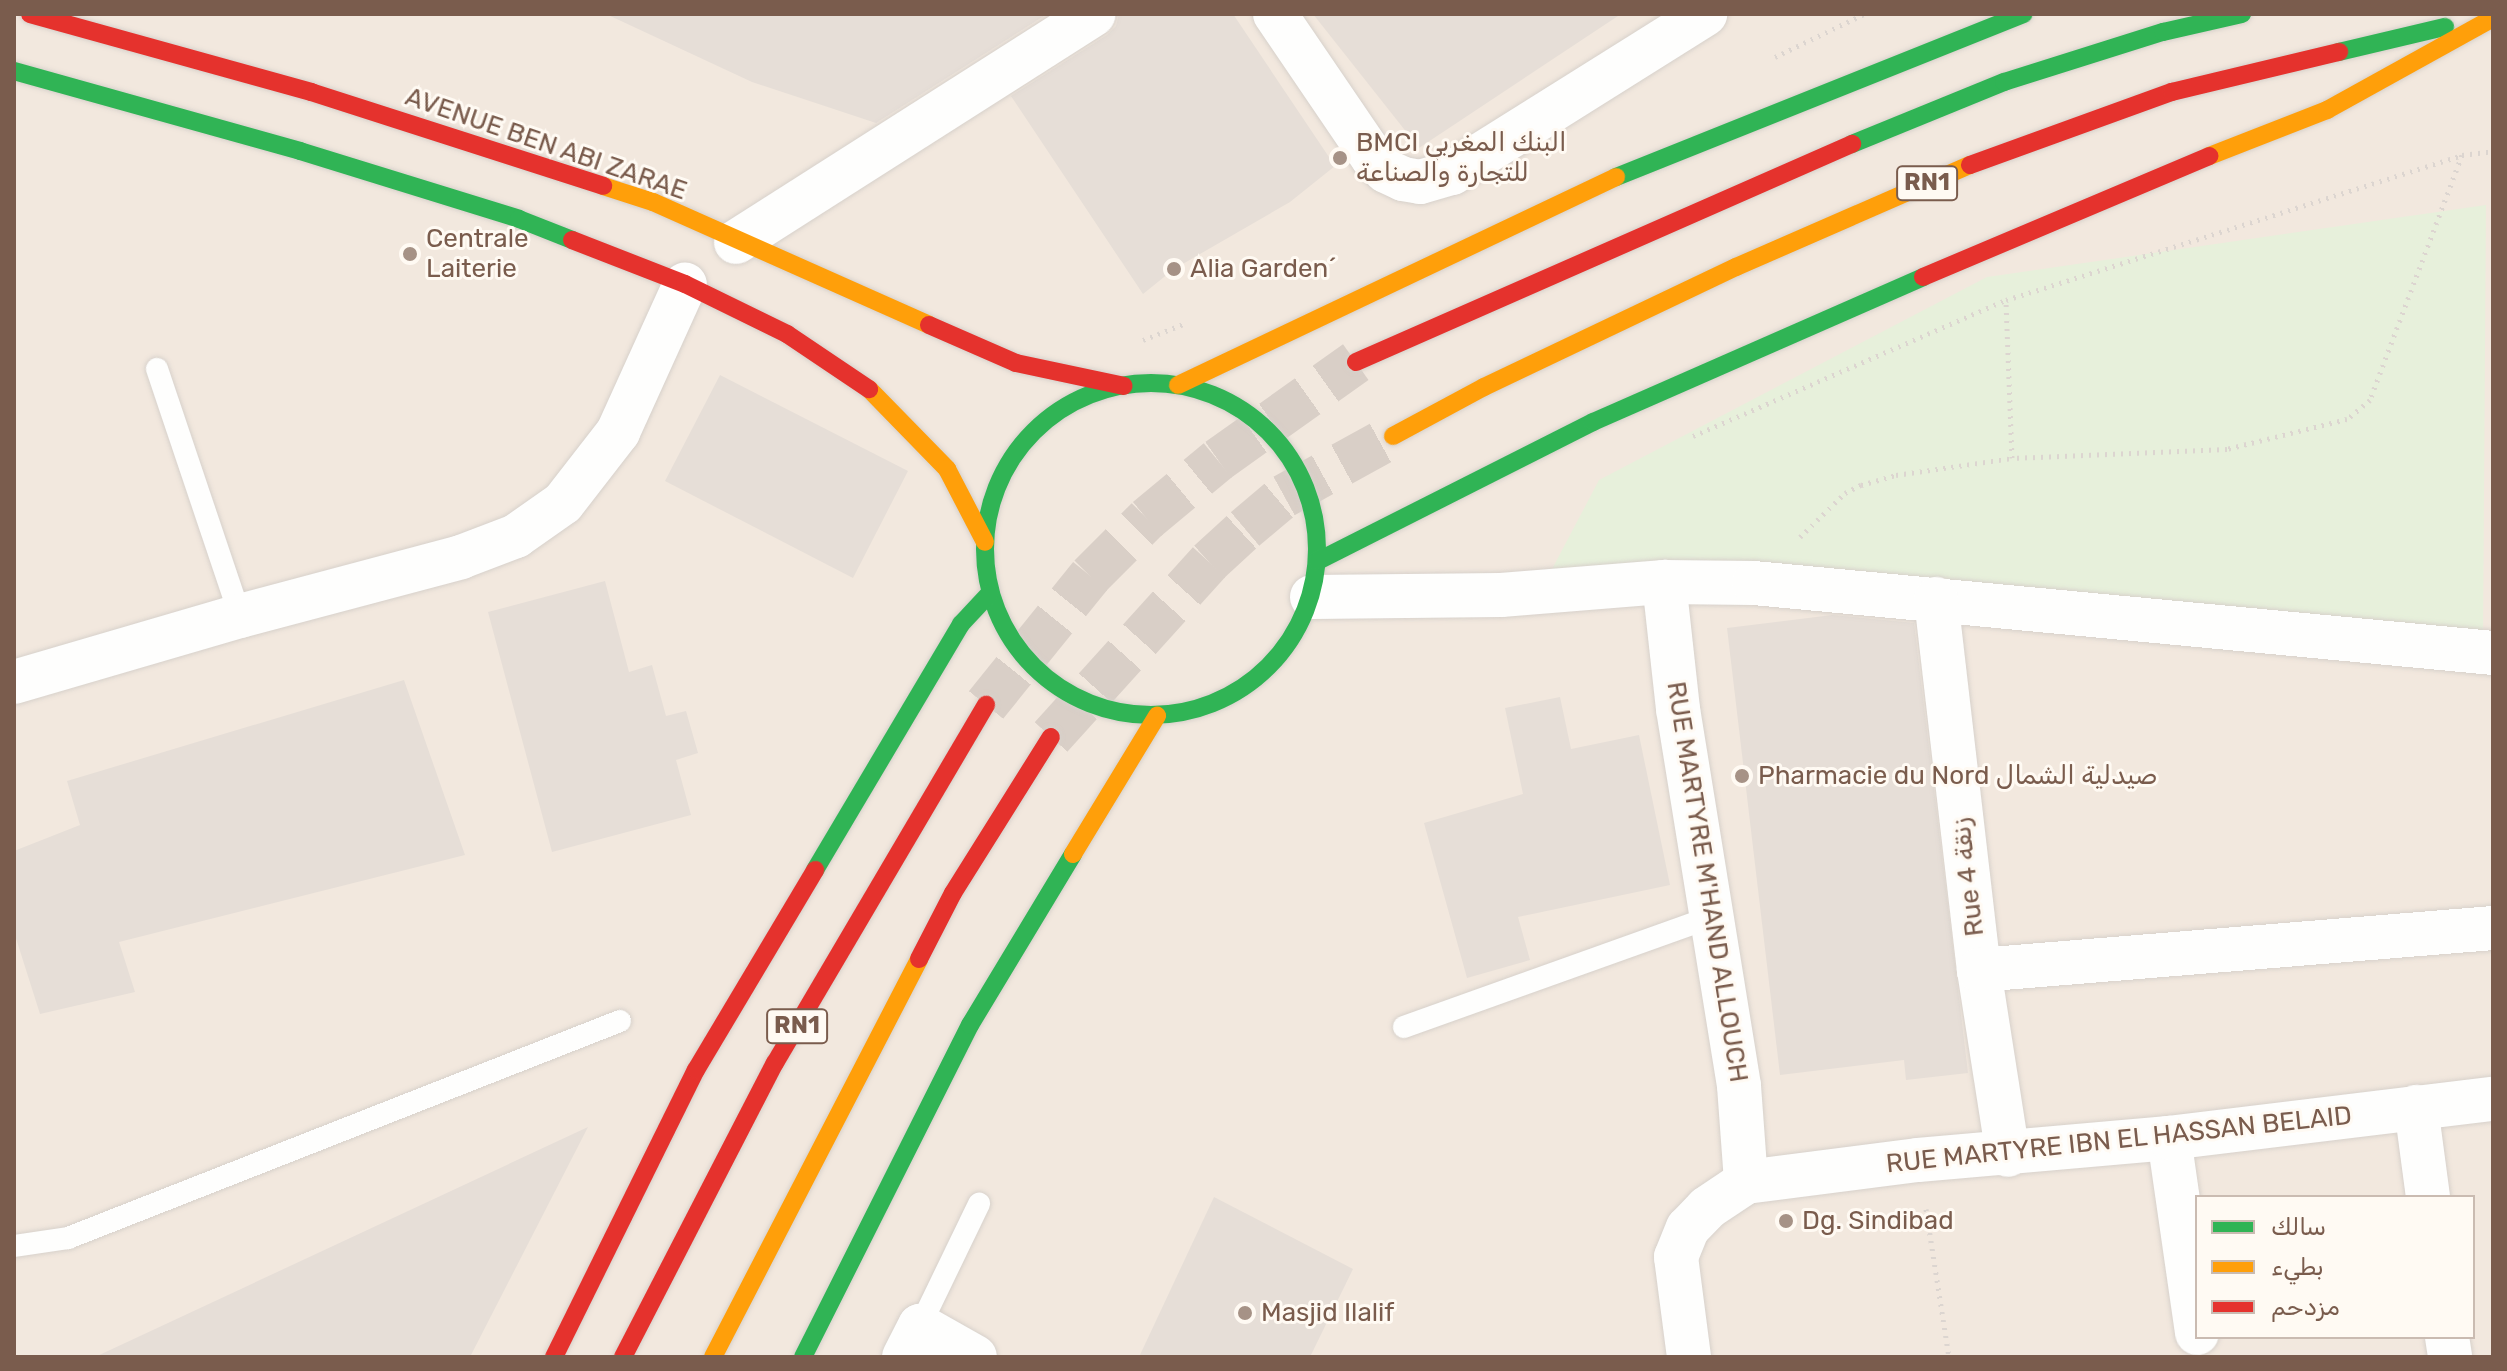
<!DOCTYPE html>
<html>
<head>
<meta charset="utf-8">
<style>
	body { margin:0 }
	#map { position:relative; width:2507px; height:1371px; overflow:hidden; background:#f9f5f0; font-family:Rubik,Vazirmatn,sans-serif }
	div>[style] { position:absolute }
	.residential>* { inset:0; background:#f2e8de }
	.green>* { inset:0; background:#e7f0db }
	.building>* { inset:0; background:#e6ded7 }
	.highway-tunnel>* { height:44px; margin-top:-22px; transform-origin:0; background:repeating-linear-gradient(90deg,#d9cfc7 0 44px,transparent 0 66px) }
	.path>* { height:5px; margin-top:-2.5px; transform-origin:0; background:repeating-linear-gradient(90deg,#dcd5d0 0 2px,transparent 0 8px) }
	.roads { filter:drop-shadow(0 0 2px #d7d1cb) drop-shadow(0 0 2px #d7d1cb) }
	.lane>* { height:22px; margin:-11px; padding:0 11px; transform-origin:11px; border-radius:11px; background:#fefefd }
	.street>* { height:44px; margin:-22px; padding:0 22px; transform-origin:22px; border-radius:22px; background:#fefefd }
	.fast>* { height:18px; margin:-9px; padding:0 9px; transform-origin:9px; border-radius:9px; background:#30b455 }
	.fast>.ring { margin:-9px; padding:0; box-sizing:content-box; background:none; border:18px solid #30b455; border-radius:50% }
	.slow>* { height:18px; margin:-9px; padding:0 9px; transform-origin:9px; border-radius:9px; background:#ff9f0a }
	.jam>* { height:18px; margin:-9px; padding:0 9px; transform-origin:9px; border-radius:9px; background:#e5322d }
	.dots>* { width:22px; height:22px; translate:-50% -50%; box-sizing:border-box; border:4px solid #fffaf3; border-radius:50% }
	span { translate:-50% -50%; white-space:nowrap; text-align:center; line-height:1.15; -webkit-text-stroke:6px #fffaf3; paint-order:stroke }
	.shield-label span { padding:2px 6px; background:#fffaf3; border:2px solid; border-radius:6px; -webkit-text-stroke-width:0 }
	.shield-label { font-size:24px; color:#7a5c4d; font-weight:700 }
	.poi-label { font-size:26px; color:#7a5c4d }
	.left { translate:0 -50%; text-align:left }
	.street-label { font-size:26px; color:#7a5c4d }
	.frame { position:absolute; inset:0; border:16px solid #7a5c4d; pointer-events:none }
	.legend { position:absolute; left:2195px; top:1195px; width:280px; height:144px; box-sizing:border-box; background:#fffaf3; border:2px solid #cabbb1; margin:0; padding:10px 14px; list-style:none; font-size:24px; color:#7a5c4d }
	.legend li { display:flex; align-items:center; gap:16px; height:40px }
	.legend b { width:40px; border:2px solid #cabbb1 }
</style>
</head>
<body>
<div id="map">
	<div class="residential">
		<div style="clip-path:polygon(evenodd,14px 14px,2493px 14px,2493px 1357px,14px 1357px,14px 14px,2197px 1197px,2473px 1197px,2473px 1337px,2197px 1337px,2197px 1197px)"></div>
	</div>
	<div class="green">
		<div style="clip-path:polygon(2486px 205px,2483px 642px,1550px 573px,1599px 480px,1987px 277px)"></div>
	</div>
	<div class="building">
		<div style="clip-path:polygon(606px 14px,1047px 14px,876px 123px,752px 82px)"></div>
		<div style="clip-path:polygon(1119px 14px,1233px 14px,1335px 166px,1290px 202px,1174px 269px,1143px 294px,1011px 96px,1107px 35px,1116px 26px)"></div>
		<div style="clip-path:polygon(1313px 14px,1621px 14px,1419px 148px)"></div>
		<div style="clip-path:polygon(720px 375px,908px 471px,853px 578px,665px 481px)"></div>
		<div style="clip-path:polygon(605px 581px,629px 672px,652px 665px,666px 716px,686px 711px,698px 753px,676px 760px,691px 815px,552px 852px,488px 612px)"></div>
		<div style="clip-path:polygon(1832px 615px,1914px 623px,1968px 1073px,1906px 1080px,1904px 1060px,1780px 1075px,1727px 628px)"></div>
		<div style="clip-path:polygon(404px 680px,465px 855px,119px 942px,135px 992px,40px 1014px,14px 932px,14px 851px,80px 825px,67px 781px)"></div>
		<div style="clip-path:polygon(1560px 697px,1571px 749px,1639px 735px,1670px 885px,1518px 917px,1530px 960px,1467px 978px,1424px 823px,1523px 794px,1505px 708px)"></div>
		<div style="clip-path:polygon(588px 1127px,470px 1357px,95px 1357px)"></div>
		<div style="clip-path:polygon(1214px 1197px,1353px 1269px,1310px 1357px,1139px 1357px)"></div>
	</div>
	<div class="highway-tunnel">
		<div style="left:986px;top:705px;width:166px;rotate:-51.1deg"></div>
		<div style="left:1090px;top:576px;width:81px;rotate:-45deg"></div>
		<div style="left:1147px;top:519px;width:92px;rotate:-39.7deg"></div>
		<div style="left:1218px;top:460px;width:169px;rotate:-35.4deg"></div>
		<div style="left:1051px;top:737px;width:236px;rotate:-47.9deg"></div>
		<div style="left:1209px;top:562px;width:49px;rotate:-42.5deg"></div>
		<div style="left:1245px;top:529px;width:51px;rotate:-40.2deg"></div>
		<div style="left:1284px;top:496px;width:124px;rotate:-28.8deg"></div>
	</div>
	<div class="path">
		<div style="left:1775px;top:57px;width:99px;rotate:-25.8deg"></div>
		<div style="left:2462px;top:155px;width:31px;rotate:-7deg"></div>
		<div style="left:1143px;top:340px;width:46px;rotate:-21.6deg"></div>
		<div style="left:1693px;top:436px;width:341px;rotate:-23.5deg"></div>
		<div style="left:2006px;top:300px;width:478px;rotate:-17.6deg"></div>
		<div style="left:2462px;top:155px;width:262px;rotate:110.6deg"></div>
		<div style="left:2370px;top:400px;width:30px;rotate:140deg"></div>
		<div style="left:2347px;top:419px;width:124px;rotate:166deg"></div>
		<div style="left:2227px;top:449px;width:215px;rotate:177.6deg"></div>
		<div style="left:2012px;top:458px;width:158px;rotate:-92.2deg"></div>
		<div style="left:1800px;top:537px;width:63px;rotate:-44.4deg"></div>
		<div style="left:1845px;top:493px;width:18px;rotate:-27deg"></div>
		<div style="left:1861px;top:485px;width:36px;rotate:-16deg"></div>
		<div style="left:1896px;top:475px;width:117px;rotate:-8.3deg"></div>
		<div style="left:1926px;top:1209px;width:150px;rotate:81.2deg"></div>
	</div>
	<div class="roads">
		<div class="lane">
			<div style="left:157px;top:369px;width:261px;rotate:71.4deg"></div>
			<div style="left:1404px;top:1027px;width:327px;rotate:-19.7deg"></div>
			<div style="left:14px;top:1246px;width:55px;rotate:-8.4deg"></div>
			<div style="left:68px;top:1238px;width:593px;rotate:-21.46deg"></div>
			<div style="left:920px;top:1326px;width:136px;rotate:-64.2deg"></div>
		</div>
		<div class="street">
			<div style="left:1275px;top:14px;width:174px;rotate:55.8deg"></div>
			<div style="left:1373px;top:158px;width:18px;rotate:45deg"></div>
			<div style="left:1386px;top:171px;width:19px;rotate:25deg"></div>
			<div style="left:1403px;top:179px;width:17px;rotate:10deg"></div>
			<div style="left:1420px;top:182px;width:33px;rotate:-16deg"></div>
			<div style="left:1452px;top:173px;width:299px;rotate:-32.1deg"></div>
			<div style="left:736px;top:242px;width:424px;rotate:-32.5deg"></div>
			<div style="left:1664px;top:582px;width:128px;rotate:83.7deg"></div>
			<div style="left:1678px;top:709px;width:382px;rotate:80.8deg"></div>
			<div style="left:1739px;top:1086px;width:96px;rotate:85.8deg"></div>
			<div style="left:1312px;top:597px;width:189px;rotate:-0.6deg"></div>
			<div style="left:1501px;top:595px;width:164px;rotate:-4.6deg"></div>
			<div style="left:1664px;top:582px;width:90px;rotate:0.6deg"></div>
			<div style="left:1754px;top:583px;width:742px;rotate:5.41deg"></div>
			<div style="left:1936px;top:599px;width:373px;rotate:83.4deg"></div>
			<div style="left:1979px;top:970px;width:187px;rotate:81.1deg"></div>
			<div style="left:14px;top:682px;width:235px;rotate:-16.3deg"></div>
			<div style="left:240px;top:616px;width:229px;rotate:-14.9deg"></div>
			<div style="left:461px;top:557px;width:59px;rotate:-20.9deg"></div>
			<div style="left:516px;top:536px;width:57px;rotate:-35.1deg"></div>
			<div style="left:563px;top:503px;width:90px;rotate:-52.2deg"></div>
			<div style="left:618px;top:432px;width:162px;rotate:-65.6deg"></div>
			<div style="left:1979px;top:970px;width:516px;rotate:-4.67deg"></div>
			<div style="left:2416px;top:1107px;width:91px;rotate:82.4deg"></div>
			<div style="left:2169px;top:1138px;width:197px;rotate:81.8deg"></div>
			<div style="left:2447px;top:1337px;width:20px;rotate:81deg"></div>
			<div style="left:904px;top:1357px;width:35px;rotate:-63deg"></div>
			<div style="left:920px;top:1326px;width:63px;rotate:29.4deg"></div>
			<div style="left:1689px;top:1357px;width:101px;rotate:-97.4deg"></div>
			<div style="left:1676px;top:1257px;width:31px;rotate:-68deg"></div>
			<div style="left:1688px;top:1228px;width:28px;rotate:-46deg"></div>
			<div style="left:1707px;top:1208px;width:47px;rotate:-33.7deg"></div>
			<div style="left:1746px;top:1182px;width:173px;rotate:-7.3deg"></div>
			<div style="left:1918px;top:1160px;width:252px;rotate:-5deg"></div>
			<div style="left:2169px;top:1138px;width:326px;rotate:-6.9deg"></div>
		</div>
		<div class="fast">
			<div style="left:2339px;top:52px;width:109px;rotate:-13.3deg"></div>
			<div style="left:14px;top:71px;width:297px;rotate:15.6deg"></div>
			<div style="left:300px;top:151px;width:229px;rotate:17.2deg"></div>
			<div style="left:519px;top:219px;width:57px;rotate:21.6deg"></div>
			<div style="left:1852px;top:144px;width:164px;rotate:-22.2deg"></div>
			<div style="left:2004px;top:82px;width:167px;rotate:-17.5deg"></div>
			<div style="left:2163px;top:32px;width:81px;rotate:-12.8deg"></div>
			<div style="left:1616px;top:177px;width:439px;rotate:-21.8deg"></div>
			<div class="ring" style="left:985px;top:383px;width:314px;height:314px"></div>
			<div style="left:1318px;top:561px;width:308px;rotate:-26.8deg"></div>
			<div style="left:1593px;top:422px;width:360px;rotate:-23.7deg"></div>
			<div style="left:815px;top:870px;width:286px;rotate:-59.3deg"></div>
			<div style="left:961px;top:624px;width:42px;rotate:-46.9deg"></div>
			<div style="left:803px;top:1357px;width:372px;rotate:-63.3deg"></div>
			<div style="left:970px;top:1025px;width:200px;rotate:-58.9deg"></div>
		</div>
		<div class="slow">
			<div style="left:2209px;top:156px;width:127px;rotate:-21.3deg"></div>
			<div style="left:2327px;top:110px;width:190px;rotate:-29deg"></div>
			<div style="left:603px;top:186px;width:52px;rotate:17.7deg"></div>
			<div style="left:653px;top:202px;width:302px;rotate:24deg"></div>
			<div style="left:1178px;top:385px;width:485px;rotate:-25.4deg"></div>
			<div style="left:869px;top:389px;width:112px;rotate:45.7deg"></div>
			<div style="left:947px;top:469px;width:82px;rotate:62.5deg"></div>
			<div style="left:1393px;top:436px;width:103px;rotate:-28.3deg"></div>
			<div style="left:1484px;top:387px;width:279px;rotate:-25.5deg"></div>
			<div style="left:1736px;top:267px;width:255px;rotate:-23.6deg"></div>
			<div style="left:1073px;top:854px;width:162px;rotate:-58.7deg"></div>
			<div style="left:713px;top:1357px;width:448px;rotate:-62.6deg"></div>
		</div>
		<div class="jam">
			<div style="left:30px;top:14px;width:292px;rotate:15.5deg"></div>
			<div style="left:311px;top:92px;width:307px;rotate:17.8deg"></div>
			<div style="left:1970px;top:165px;width:215px;rotate:-19.9deg"></div>
			<div style="left:2172px;top:92px;width:172px;rotate:-13.5deg"></div>
			<div style="left:572px;top:240px;width:121px;rotate:21.3deg"></div>
			<div style="left:685px;top:284px;width:114px;rotate:26.1deg"></div>
			<div style="left:787px;top:334px;width:99px;rotate:33.9deg"></div>
			<div style="left:1923px;top:277px;width:311px;rotate:-22.9deg"></div>
			<div style="left:929px;top:325px;width:95px;rotate:23.6deg"></div>
			<div style="left:1016px;top:363px;width:110px;rotate:12deg"></div>
			<div style="left:1356px;top:362px;width:542px;rotate:-23.73deg"></div>
			<div style="left:919px;top:959px;width:74px;rotate:-62.7deg"></div>
			<div style="left:953px;top:893px;width:184px;rotate:-57.9deg"></div>
			<div style="left:554px;top:1357px;width:320px;rotate:-63.7deg"></div>
			<div style="left:696px;top:1070px;width:233px;rotate:-59.2deg"></div>
			<div style="left:623px;top:1357px;width:331px;rotate:-62.7deg"></div>
			<div style="left:775px;top:1063px;width:416px;rotate:-59.5deg"></div>
		</div>
	</div>
	<div class="dots">
		<div style="left:1340px;top:158px;background:#a69286"></div>
		<div style="left:410px;top:254px;background:#a69286"></div>
		<div style="left:1174px;top:269px;background:#a69286"></div>
		<div style="left:1742px;top:776px;background:#a69286"></div>
		<div style="left:1786px;top:1221px;background:#a69286"></div>
		<div style="left:1245px;top:1313px;background:#a69286"></div>
	</div>
	<div class="shield-label">
		<span style="left:1927px;top:183px">RN1</span>
		<span style="left:797px;top:1026px">RN1</span>
	</div>
	<div class="poi-label">
		<span class="left" style="left:1356px;top:158px">BMCI البنك المغربي<br>للتجارة والصناعة</span>
		<span class="left" style="left:426px;top:254px">Centrale<br>Laiterie</span>
		<span class="left" style="left:1190px;top:269px">Alia Garden´</span>
		<span class="left" style="left:1758px;top:776px">Pharmacie du Nord صيدلية الشمال</span>
		<span class="left" style="left:1802px;top:1221px">Dg. Sindibad</span>
		<span class="left" style="left:1261px;top:1313px">Masjid Ilalif</span>
	</div>
	<div class="street-label">
		<span style="left:546px;top:144px;rotate:19deg">AVENUE BEN ABI ZARAE</span>
		<span style="left:1968px;top:877px;rotate:-97deg">Rue 4 زنقة</span>
		<span style="left:1707px;top:882px;rotate:81deg">RUE MARTYRE M'HAND ALLOUCH</span>
		<span style="left:2119px;top:1140px;rotate:-6deg">RUE MARTYRE IBN EL HASSAN BELAID</span>
	</div>
	<div class="frame"></div>
	<ul class="legend">
	<li><b style="height:10px;background:#30b455"></b>سالك</li>
	<li><b style="height:10px;background:#ff9f0a"></b>بطيء</li>
	<li><b style="height:10px;background:#e5322d"></b>مزدحم</li>
	</ul>
</div>
</body>
</html>
